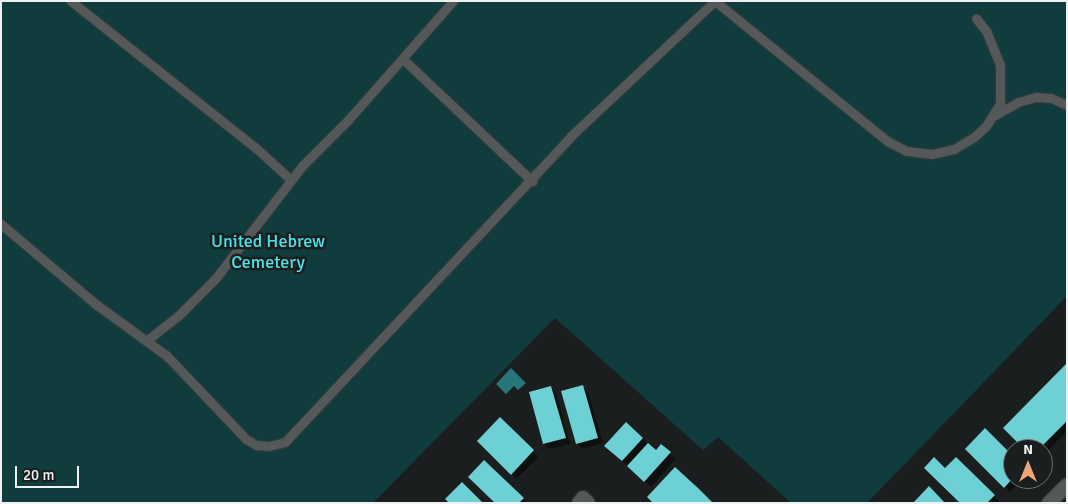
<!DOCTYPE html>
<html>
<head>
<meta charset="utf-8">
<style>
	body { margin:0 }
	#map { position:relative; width:1068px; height:504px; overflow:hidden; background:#1b1e1e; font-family:Signika,sans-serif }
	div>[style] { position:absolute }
	.green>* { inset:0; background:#103c3e }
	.water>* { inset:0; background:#27767a }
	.shadow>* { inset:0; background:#0007 }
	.building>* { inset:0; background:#6dd0d5 }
	.roads { filter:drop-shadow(0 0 1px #393b3b) drop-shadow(0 0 1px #393b3b) }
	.service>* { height:9px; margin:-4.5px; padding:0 4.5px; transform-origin:4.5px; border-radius:4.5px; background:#545858 }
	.minor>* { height:14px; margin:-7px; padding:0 7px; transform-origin:7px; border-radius:7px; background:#545858 }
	span { translate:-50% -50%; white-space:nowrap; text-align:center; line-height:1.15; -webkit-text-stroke:5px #1b1e1e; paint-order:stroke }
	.park-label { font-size:18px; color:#4ce2e9 }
	.frame { position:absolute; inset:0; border:2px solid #eef0f1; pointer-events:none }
	.north { position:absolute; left:1003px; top:439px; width:50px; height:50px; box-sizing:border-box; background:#1b1e1e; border:1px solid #6f7272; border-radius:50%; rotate:0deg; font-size:14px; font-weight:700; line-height:20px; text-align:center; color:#eef0f1 }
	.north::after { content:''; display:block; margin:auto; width:18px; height:22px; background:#efa378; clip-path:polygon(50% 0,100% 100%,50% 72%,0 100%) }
	.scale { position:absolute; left:15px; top:466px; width:64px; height:22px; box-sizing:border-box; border:2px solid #eef0f1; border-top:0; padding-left:6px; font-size:15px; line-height:18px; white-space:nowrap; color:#eef0f1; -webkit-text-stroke:4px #1b1e1e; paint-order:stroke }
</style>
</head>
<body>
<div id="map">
	<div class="green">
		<div style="clip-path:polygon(1px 1px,1067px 1px,1067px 296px,867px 503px,791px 503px,718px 437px,703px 450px,555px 318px,373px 503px,1px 503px)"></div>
	</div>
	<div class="water">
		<div style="clip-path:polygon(511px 368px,526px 383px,518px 390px,514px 386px,506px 394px,496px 384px)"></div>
	</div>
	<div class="shadow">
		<div style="clip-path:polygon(1067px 365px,1067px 431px,1043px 455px,1043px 449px,1026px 449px)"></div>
		<div style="clip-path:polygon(582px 386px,588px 392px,603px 443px,582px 449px,577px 443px)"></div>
		<div style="clip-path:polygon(551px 387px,556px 393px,570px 444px,550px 449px,544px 444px)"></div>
		<div style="clip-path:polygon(500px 419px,539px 457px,517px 479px,478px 441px)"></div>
		<div style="clip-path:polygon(626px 424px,656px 451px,661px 445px,675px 459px,651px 487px,611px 451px)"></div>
		<div style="clip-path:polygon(966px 449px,1013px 458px,1013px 479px,1023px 479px,1010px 492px)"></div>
		<div style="clip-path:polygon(956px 459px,999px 501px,998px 503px,961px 503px,945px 470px)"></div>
		<div style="clip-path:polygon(484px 462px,527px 503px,496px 503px)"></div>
	</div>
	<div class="building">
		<div style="clip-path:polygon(1067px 363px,1067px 421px,1039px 449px,1024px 449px,1003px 428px)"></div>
		<div style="clip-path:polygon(583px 385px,598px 438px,576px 444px,561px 391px)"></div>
		<div style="clip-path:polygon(551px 386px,566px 438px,543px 444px,529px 392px)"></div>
		<div style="clip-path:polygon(500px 417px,534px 450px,511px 475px,477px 441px)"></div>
		<div style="clip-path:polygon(626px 422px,643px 438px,622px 461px,604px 446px)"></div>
		<div style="clip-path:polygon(985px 428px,1013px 456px,1013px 478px,1004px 488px,965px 449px)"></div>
		<div style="clip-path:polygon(648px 443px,656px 450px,661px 444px,671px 452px,644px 482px,627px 466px)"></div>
		<div style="clip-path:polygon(934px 457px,945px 468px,956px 457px,995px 495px,987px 503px,960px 503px,924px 468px)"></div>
		<div style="clip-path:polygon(484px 460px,524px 498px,519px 503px,495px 503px,468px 477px)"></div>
		<div style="clip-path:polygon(675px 467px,699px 489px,713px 503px,653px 503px,647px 497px)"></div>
		<div style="clip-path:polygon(462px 482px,483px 503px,449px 503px,445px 499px)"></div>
		<div style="clip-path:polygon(929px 486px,945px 503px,913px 503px)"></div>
	</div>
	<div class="roads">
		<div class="service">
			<div style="left:71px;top:1px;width:236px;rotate:38.5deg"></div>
			<div style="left:256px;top:148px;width:47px;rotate:42.4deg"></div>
			<div style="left:715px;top:1px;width:222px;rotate:39.1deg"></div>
			<div style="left:887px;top:141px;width:22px;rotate:27deg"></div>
			<div style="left:907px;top:151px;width:25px;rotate:7deg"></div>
			<div style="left:932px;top:154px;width:23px;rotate:-13deg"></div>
			<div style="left:954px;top:149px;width:23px;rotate:-31deg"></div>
			<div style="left:974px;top:137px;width:16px;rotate:-43deg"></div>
			<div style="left:986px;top:126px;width:26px;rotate:-58deg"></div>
			<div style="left:1000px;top:104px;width:39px;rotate:-90deg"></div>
			<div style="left:1000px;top:65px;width:37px;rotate:-112deg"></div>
			<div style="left:986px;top:31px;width:16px;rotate:-128deg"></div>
			<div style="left:403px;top:59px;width:178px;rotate:43.4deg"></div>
			<div style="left:995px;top:115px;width:26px;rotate:-29deg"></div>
			<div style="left:1018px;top:102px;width:19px;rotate:-16deg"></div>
			<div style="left:1036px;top:97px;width:15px;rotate:4deg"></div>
			<div style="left:1051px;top:98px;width:17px;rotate:24deg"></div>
			<div style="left:1px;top:224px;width:126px;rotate:40.2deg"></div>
			<div style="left:97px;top:305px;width:87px;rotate:36.1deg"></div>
			<div style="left:167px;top:356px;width:115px;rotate:46.4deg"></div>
			<div style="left:246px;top:439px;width:12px;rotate:31deg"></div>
			<div style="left:256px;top:445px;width:13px;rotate:4deg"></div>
			<div style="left:269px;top:446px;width:16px;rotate:-14deg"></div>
			<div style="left:285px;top:442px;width:419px;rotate:-46.9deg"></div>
			<div style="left:571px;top:136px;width:197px;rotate:-43.2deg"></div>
			<div style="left:146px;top:341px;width:42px;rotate:-38.2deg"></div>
			<div style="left:179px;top:315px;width:51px;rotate:-45deg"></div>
			<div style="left:215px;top:279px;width:143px;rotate:-52.4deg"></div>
			<div style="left:302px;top:166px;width:65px;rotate:-45deg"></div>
			<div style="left:348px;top:120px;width:159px;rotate:-48.6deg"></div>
		</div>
		<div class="minor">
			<div style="left:579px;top:503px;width:6px;rotate:-51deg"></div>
			<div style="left:583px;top:498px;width:7px;rotate:45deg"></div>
			<div style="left:1049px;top:503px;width:25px;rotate:-45deg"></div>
		</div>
	</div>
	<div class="park-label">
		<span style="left:268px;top:252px">United Hebrew<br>Cemetery</span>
	</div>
	<div class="frame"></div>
	<div class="north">N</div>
	<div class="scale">20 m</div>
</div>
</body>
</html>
